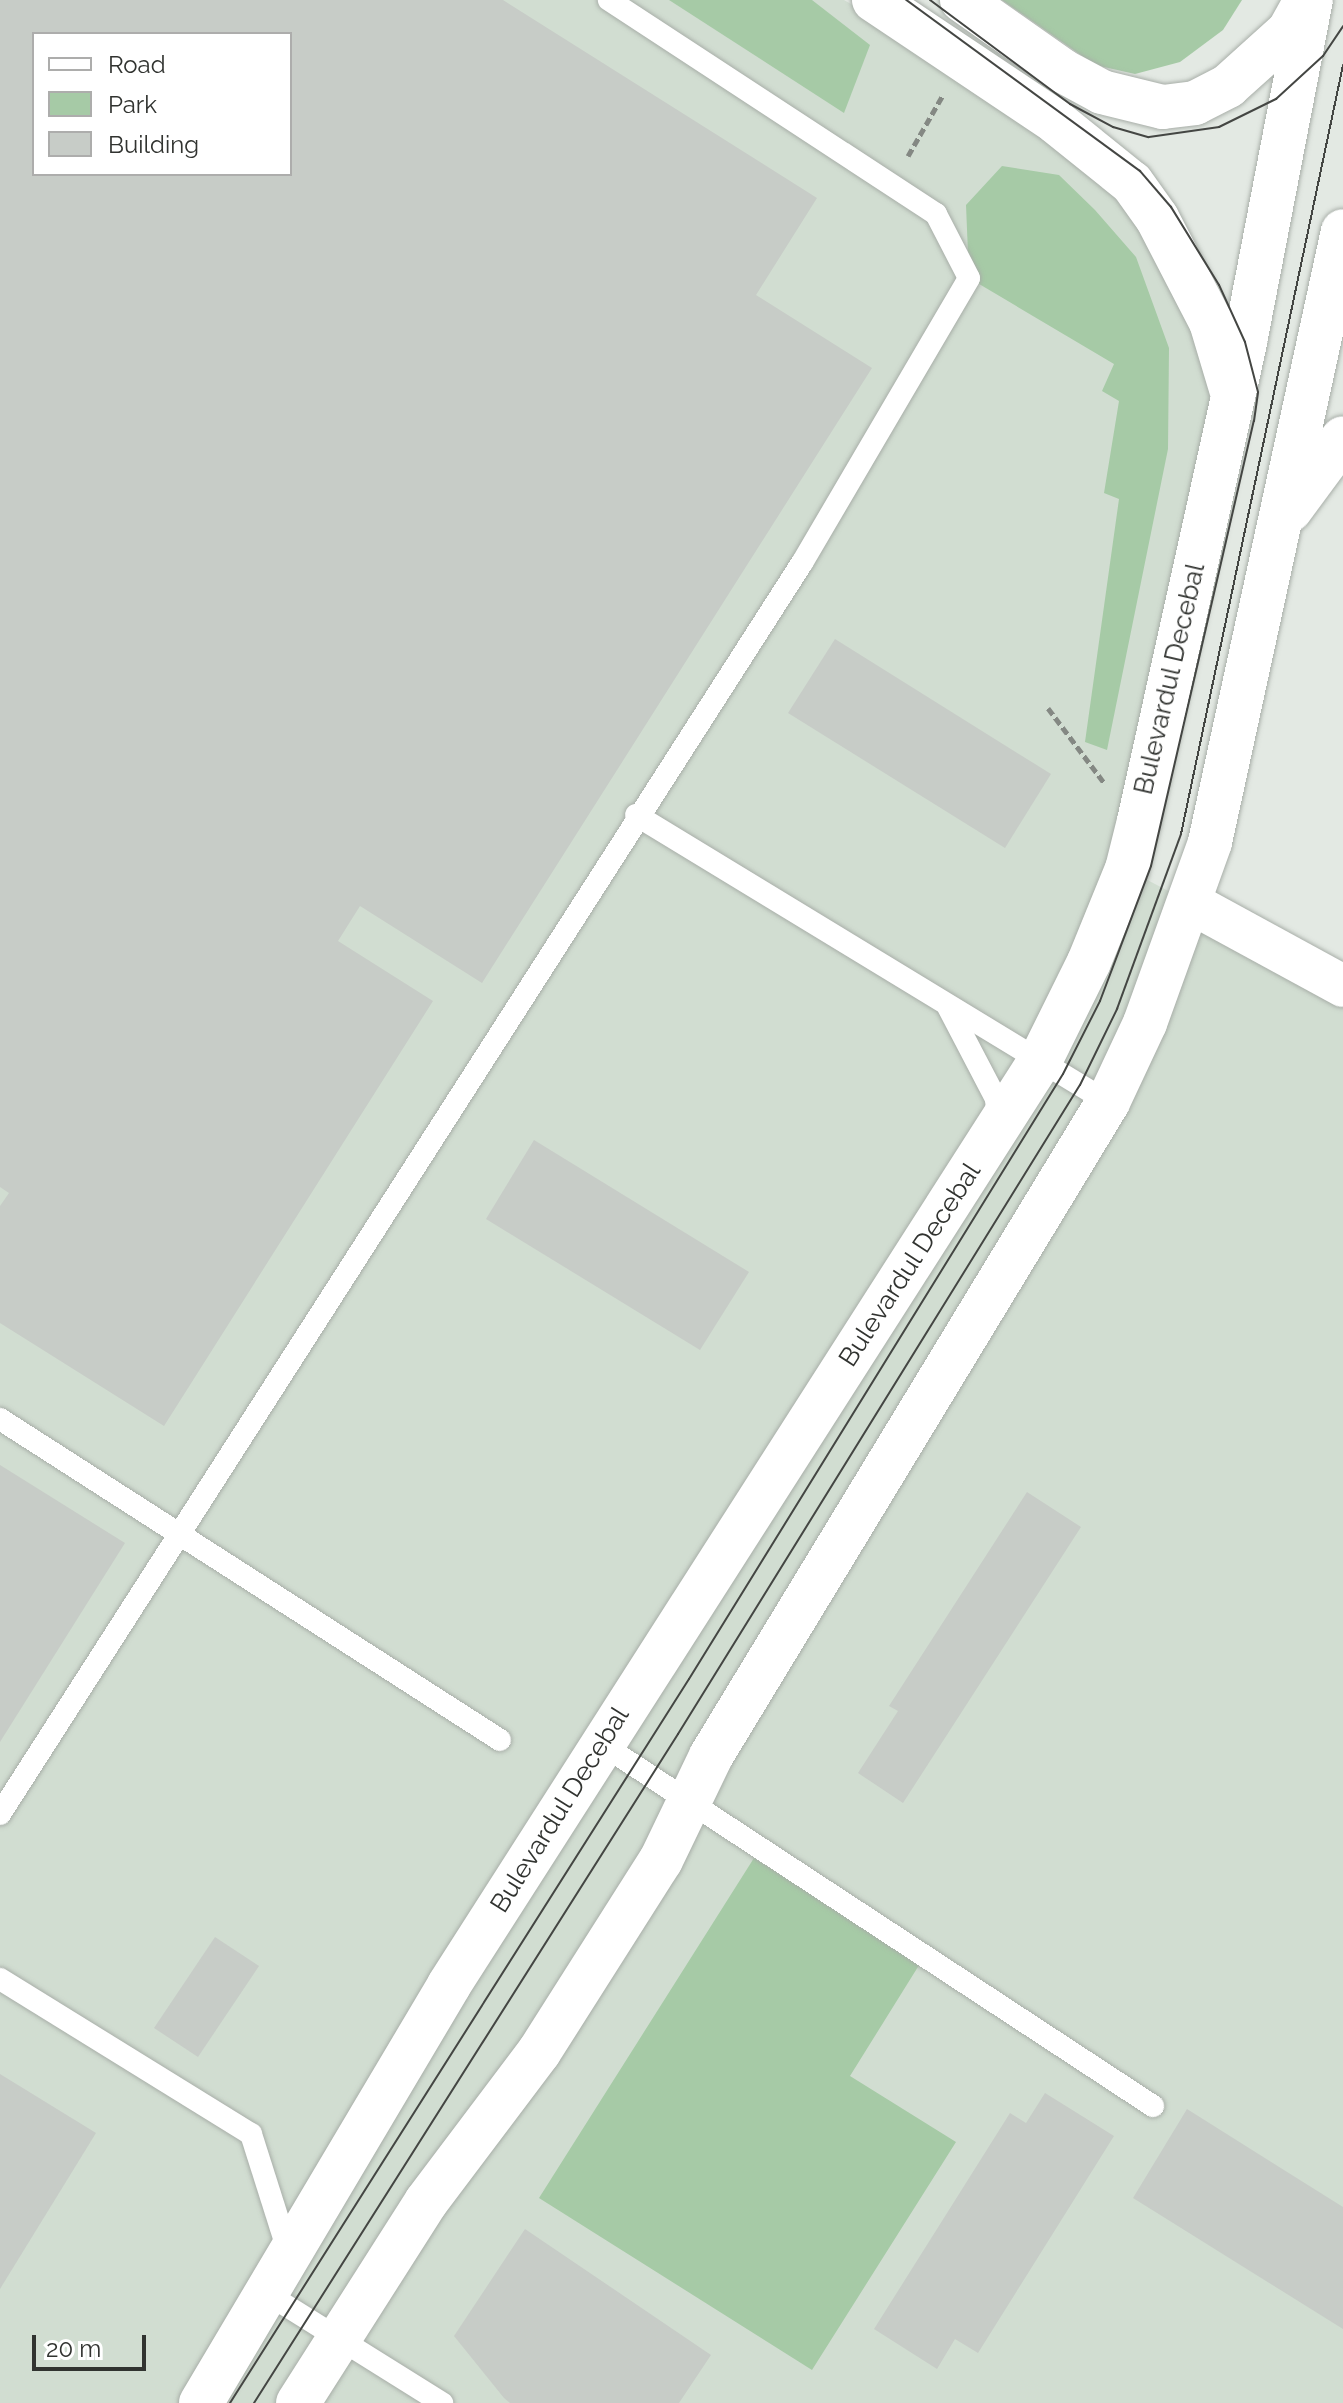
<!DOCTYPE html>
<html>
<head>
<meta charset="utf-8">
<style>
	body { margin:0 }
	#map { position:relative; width:1343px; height:2403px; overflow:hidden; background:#e3e9e3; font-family:Raleway,sans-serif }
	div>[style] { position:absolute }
	.built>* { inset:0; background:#d1ddd1 }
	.green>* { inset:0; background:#a6caa6 }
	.building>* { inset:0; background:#c7ccc7 }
	.path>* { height:5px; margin-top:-2.5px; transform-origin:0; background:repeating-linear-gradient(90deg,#848883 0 8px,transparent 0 12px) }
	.roads { filter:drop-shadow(0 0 2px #a8aea8) drop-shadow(0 0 2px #a8aea8) }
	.lane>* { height:22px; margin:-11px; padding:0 11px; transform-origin:11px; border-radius:11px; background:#fff }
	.street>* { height:42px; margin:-21px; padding:0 21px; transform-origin:21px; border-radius:21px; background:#fff }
	.primary>* { height:44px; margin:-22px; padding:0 22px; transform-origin:22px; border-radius:22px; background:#fff }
	.tram>* { height:2px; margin:-1px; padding:0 1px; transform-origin:1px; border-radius:1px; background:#444643 }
	span { translate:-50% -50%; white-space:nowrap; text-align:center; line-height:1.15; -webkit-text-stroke:7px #fff; paint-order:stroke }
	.street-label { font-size:26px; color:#313330 }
	.legend { position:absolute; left:32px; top:32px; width:260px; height:144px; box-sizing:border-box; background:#fff; border:2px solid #adadac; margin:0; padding:10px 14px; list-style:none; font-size:24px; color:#313330 }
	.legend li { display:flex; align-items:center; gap:16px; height:40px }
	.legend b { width:40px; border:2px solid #adadac }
	.scale { position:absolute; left:32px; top:2335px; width:114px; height:36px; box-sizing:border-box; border:4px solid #313330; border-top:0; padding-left:10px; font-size:24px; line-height:28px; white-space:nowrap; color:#313330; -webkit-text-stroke:6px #fff; paint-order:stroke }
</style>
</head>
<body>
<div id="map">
	<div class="built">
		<div style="clip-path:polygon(evenodd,0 0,844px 0,1056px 122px,1132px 183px,1233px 395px,1127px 869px,1343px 985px,1343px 2403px,0 2403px,0 0,34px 34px,290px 34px,290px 174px,34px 174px,34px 34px)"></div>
	</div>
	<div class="green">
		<div style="clip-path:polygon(669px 0,812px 0,870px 45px,844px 113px)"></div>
		<div style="clip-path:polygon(1002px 0,1242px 0,1223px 30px,1180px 62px,1135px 74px,1095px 65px)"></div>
		<div style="clip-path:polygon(1002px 166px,1059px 175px,1095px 210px,1136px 257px,1169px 348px,1168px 449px,1107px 750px,1085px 742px,1119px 499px,1104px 493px,1119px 401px,1102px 391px,1114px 364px,969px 278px,966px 205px)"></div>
		<div style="clip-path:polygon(754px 1858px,921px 1962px,850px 2076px,956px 2142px,812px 2370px,539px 2198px)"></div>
	</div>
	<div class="building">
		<div style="clip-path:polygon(evenodd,0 0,503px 0,817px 198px,756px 295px,872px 368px,482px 983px,360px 906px,338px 941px,433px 1001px,164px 1426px,0 1323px,0 1206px,9px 1193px,0 1187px,0 0,34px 34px,290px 34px,290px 174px,34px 174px,34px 34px)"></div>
		<div style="clip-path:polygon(835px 639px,1051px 774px,1005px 848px,788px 713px)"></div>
		<div style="clip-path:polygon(534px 1140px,749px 1272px,700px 1350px,486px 1219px)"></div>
		<div style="clip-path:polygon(0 1465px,125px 1543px,0 1742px)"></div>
		<div style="clip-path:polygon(1027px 1492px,1081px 1527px,903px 1803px,858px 1773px,898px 1711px,889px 1706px)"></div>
		<div style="clip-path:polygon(215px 1937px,259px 1966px,198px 2057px,154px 2028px)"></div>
		<div style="clip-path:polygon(0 2074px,96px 2133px,0 2289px)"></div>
		<div style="clip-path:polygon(1045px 2093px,1114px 2136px,978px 2353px,955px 2339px,937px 2369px,874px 2329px,1010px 2113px,1026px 2123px)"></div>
		<div style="clip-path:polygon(1187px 2109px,1343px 2207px,1343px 2329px,1133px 2198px)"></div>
		<div style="clip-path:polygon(525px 2229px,711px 2355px,679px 2403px,510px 2403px,504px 2398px,454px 2336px)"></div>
	</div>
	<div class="path">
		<div style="left:908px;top:156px;width:70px;rotate:-60.2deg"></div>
		<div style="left:1048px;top:708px;width:95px;rotate:53.1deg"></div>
	</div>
	<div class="roads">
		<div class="lane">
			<div style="left:636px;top:815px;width:552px;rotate:31.3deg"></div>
			<div style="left:948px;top:1007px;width:104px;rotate:62.4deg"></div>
			<div style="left:996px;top:1099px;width:22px;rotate:85deg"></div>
			<div style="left:0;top:1419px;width:594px;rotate:32.7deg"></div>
			<div style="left:603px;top:1745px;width:658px;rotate:33.28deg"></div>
			<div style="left:0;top:1814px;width:1486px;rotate:-57.34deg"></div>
			<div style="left:802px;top:563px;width:330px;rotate:-59.6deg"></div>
			<div style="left:969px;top:278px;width:72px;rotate:-117.3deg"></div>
			<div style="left:936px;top:214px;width:391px;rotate:-146.8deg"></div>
			<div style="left:0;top:1979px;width:295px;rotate:31.7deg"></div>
			<div style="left:251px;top:2134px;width:126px;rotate:72.4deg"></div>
			<div style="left:266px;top:2293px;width:208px;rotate:32deg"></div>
		</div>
		<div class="street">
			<div style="left:1191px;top:903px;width:173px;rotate:28.6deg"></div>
		</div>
		<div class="primary">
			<div style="left:874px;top:0;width:219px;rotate:33.8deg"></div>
			<div style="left:1056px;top:122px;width:97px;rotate:38.8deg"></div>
			<div style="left:1132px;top:183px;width:43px;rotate:54.5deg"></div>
			<div style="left:1157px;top:218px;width:117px;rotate:62.6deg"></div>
			<div style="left:1211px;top:322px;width:73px;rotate:73.3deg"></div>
			<div style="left:962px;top:0;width:123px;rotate:35.1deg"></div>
			<div style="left:1063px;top:71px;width:44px;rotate:28.3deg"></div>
			<div style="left:1102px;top:92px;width:63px;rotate:13.8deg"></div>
			<div style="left:1163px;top:107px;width:32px;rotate:-7deg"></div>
			<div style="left:1195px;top:103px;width:37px;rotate:-27deg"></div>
			<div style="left:1228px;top:86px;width:82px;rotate:-42deg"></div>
			<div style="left:1289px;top:31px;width:33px;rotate:-61deg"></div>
			<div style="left:1290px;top:510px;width:89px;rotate:-53.6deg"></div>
			<div style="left:201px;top:2403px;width:486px;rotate:-59.3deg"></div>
			<div style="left:449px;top:1985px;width:1097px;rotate:-57.4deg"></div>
			<div style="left:1040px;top:1061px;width:110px;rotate:-63.7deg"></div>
			<div style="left:1089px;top:962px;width:100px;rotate:-67.8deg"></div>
			<div style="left:1127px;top:869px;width:49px;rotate:-76deg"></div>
			<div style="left:1139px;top:821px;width:491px;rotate:-77.5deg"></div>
			<div style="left:1245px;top:342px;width:348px;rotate:-79.1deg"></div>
			<div style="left:298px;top:2403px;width:238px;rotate:-57.5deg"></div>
			<div style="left:426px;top:2202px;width:188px;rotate:-53deg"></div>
			<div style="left:539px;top:2052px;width:227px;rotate:-57.6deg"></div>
			<div style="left:661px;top:1860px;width:115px;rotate:-64.3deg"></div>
			<div style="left:711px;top:1756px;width:765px;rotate:-58.74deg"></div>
			<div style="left:1108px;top:1102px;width:87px;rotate:-64.9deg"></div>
			<div style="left:1145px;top:1023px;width:192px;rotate:-70.2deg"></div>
			<div style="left:1210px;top:842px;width:625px;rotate:-77.72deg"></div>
		</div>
	</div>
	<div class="tram">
		<div style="left:930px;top:0;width:174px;rotate:36.6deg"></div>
		<div style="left:1070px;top:104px;width:49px;rotate:28.1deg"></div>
		<div style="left:1113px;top:127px;width:37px;rotate:16deg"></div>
		<div style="left:1149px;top:137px;width:71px;rotate:-8.1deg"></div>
		<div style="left:1219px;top:127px;width:64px;rotate:-26.2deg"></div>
		<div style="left:1276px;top:99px;width:64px;rotate:-42.5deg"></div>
		<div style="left:1323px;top:56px;width:36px;rotate:-56deg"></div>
		<div style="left:230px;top:2403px;width:857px;rotate:-57.63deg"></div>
		<div style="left:689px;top:1679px;width:711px;rotate:-58.28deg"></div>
		<div style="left:1063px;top:1074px;width:82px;rotate:-63.1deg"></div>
		<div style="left:1100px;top:1001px;width:144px;rotate:-69.3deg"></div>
		<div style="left:1151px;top:866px;width:457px;rotate:-77deg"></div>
		<div style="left:1254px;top:421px;width:29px;rotate:-82deg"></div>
		<div style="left:1258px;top:392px;width:52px;rotate:-104.6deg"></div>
		<div style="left:1245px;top:342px;width:63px;rotate:-114.5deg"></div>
		<div style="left:1219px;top:285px;width:92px;rotate:-121.6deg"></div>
		<div style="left:1171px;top:207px;width:48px;rotate:-130.7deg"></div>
		<div style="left:1140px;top:171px;width:290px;rotate:-143.8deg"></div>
		<div style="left:254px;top:2403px;width:792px;rotate:-57.63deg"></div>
		<div style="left:678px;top:1734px;width:763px;rotate:-58.23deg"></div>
		<div style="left:1080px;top:1085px;width:85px;rotate:-64deg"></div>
		<div style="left:1117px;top:1009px;width:186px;rotate:-69.9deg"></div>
		<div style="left:1181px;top:834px;width:786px;rotate:-78.1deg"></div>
	</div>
	<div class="street-label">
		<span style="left:1170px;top:679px;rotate:-77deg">Bulevardul Decebal</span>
		<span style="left:910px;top:1265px;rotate:-57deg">Bulevardul Decebal</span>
		<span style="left:560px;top:1810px;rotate:-58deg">Bulevardul Decebal</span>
	</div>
	<ul class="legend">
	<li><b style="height:10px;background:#fff"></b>Road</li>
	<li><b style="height:22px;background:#a6caa6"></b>Park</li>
	<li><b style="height:22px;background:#c7ccc7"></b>Building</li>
	</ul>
	<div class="scale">20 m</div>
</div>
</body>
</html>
